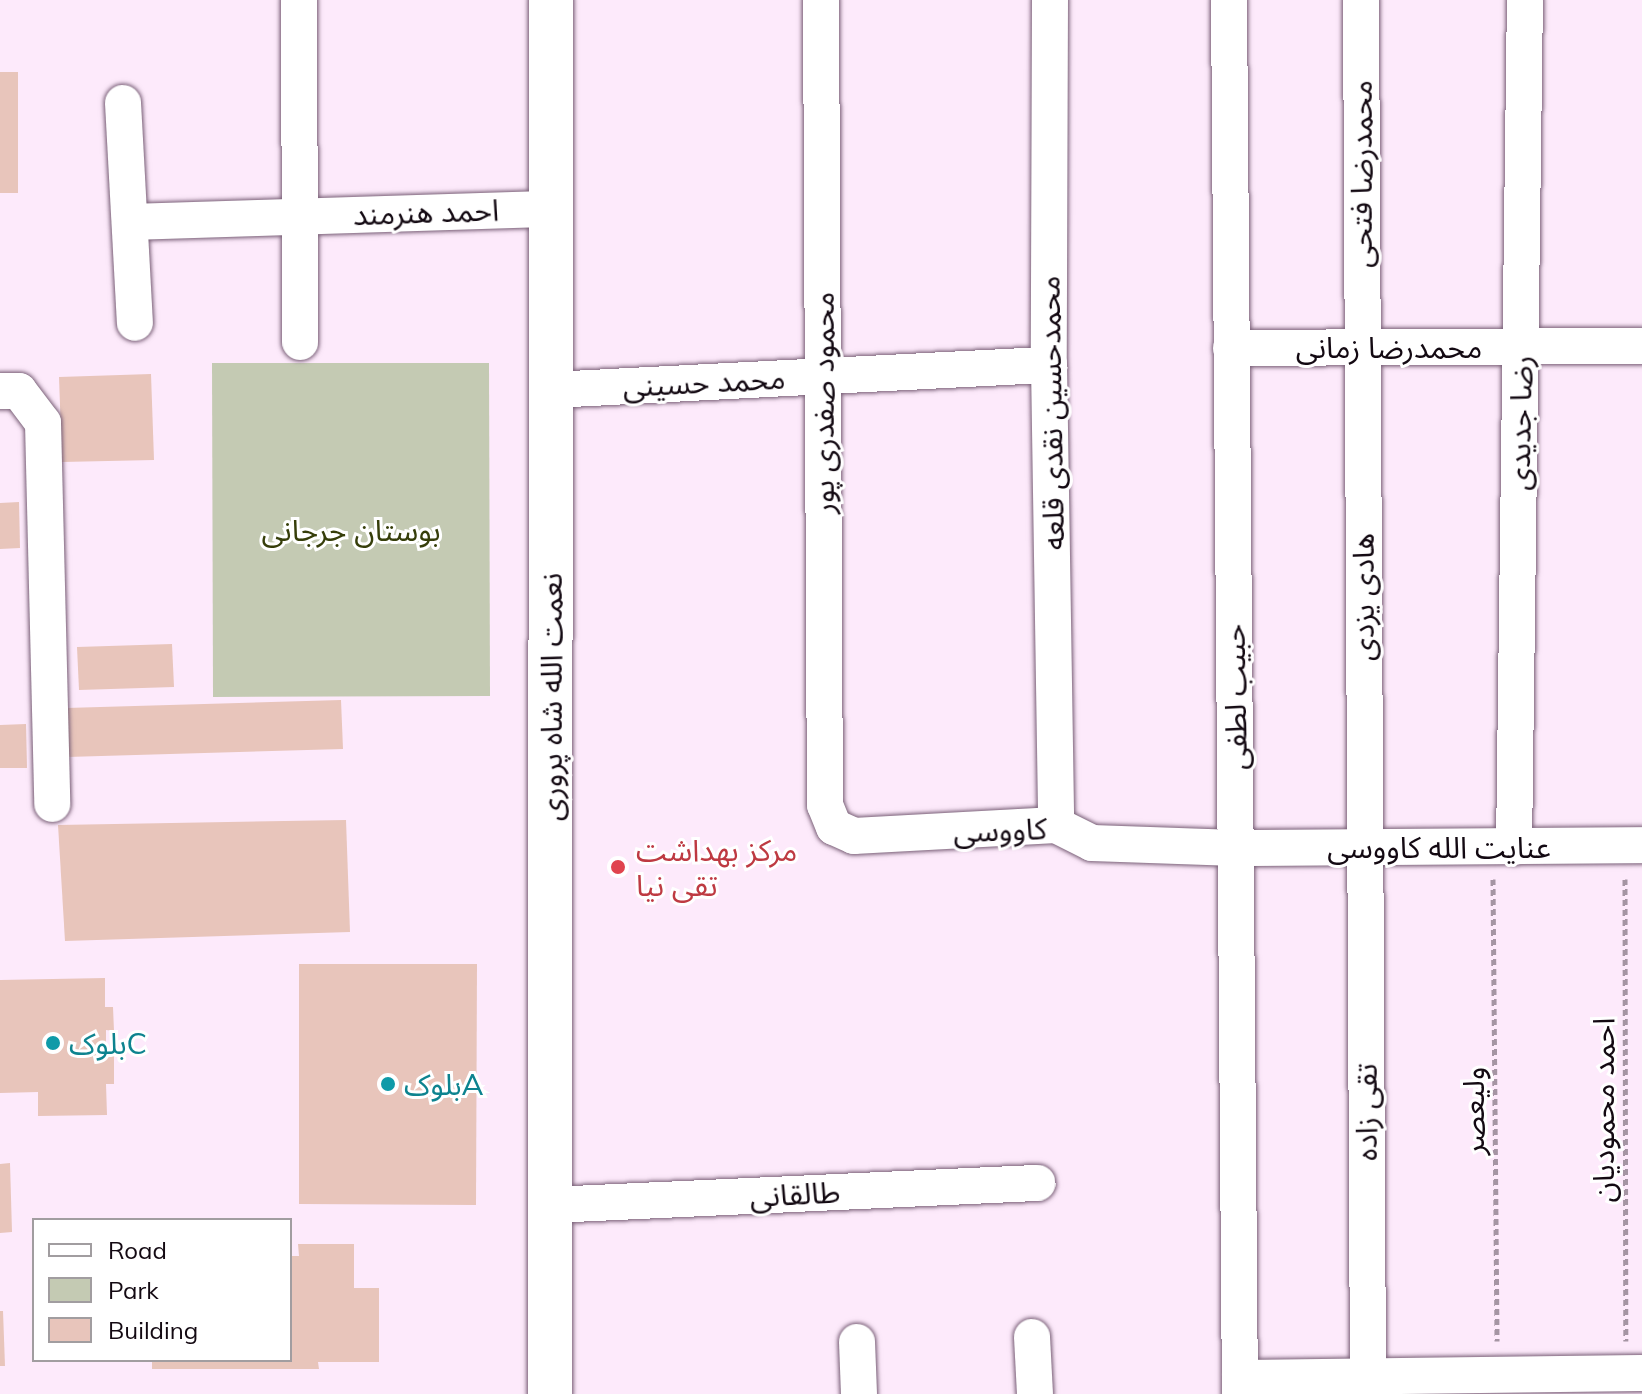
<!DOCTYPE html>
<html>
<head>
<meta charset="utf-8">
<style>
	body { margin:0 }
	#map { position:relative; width:1642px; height:1394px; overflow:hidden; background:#fdeafb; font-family:Mulish,"Noto Sans Arabic",sans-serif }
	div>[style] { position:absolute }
	.green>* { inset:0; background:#c4cab3 }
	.building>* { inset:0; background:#e8c5bb }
	.path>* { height:5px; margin-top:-2.5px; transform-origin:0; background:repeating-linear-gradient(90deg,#a595a3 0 6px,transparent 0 10px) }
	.roads { filter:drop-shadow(0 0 2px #7a6078) drop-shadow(0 0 2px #7a6078) }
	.minor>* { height:36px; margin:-18px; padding:0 18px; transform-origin:18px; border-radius:18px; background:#fff }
	.major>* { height:44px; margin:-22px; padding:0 22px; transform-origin:22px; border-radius:22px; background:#fff }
	.dots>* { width:22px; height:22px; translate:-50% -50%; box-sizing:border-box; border:4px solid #fff; border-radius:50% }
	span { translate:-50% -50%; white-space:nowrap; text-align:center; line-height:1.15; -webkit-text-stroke:6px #fff; paint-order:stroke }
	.street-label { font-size:30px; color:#130912 }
	.park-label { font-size:30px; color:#363e0a }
	.health-label { font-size:30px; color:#be3a42 }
	.left { translate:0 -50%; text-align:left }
	.culture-label { font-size:30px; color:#0d838f }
	.legend { position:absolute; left:32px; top:1218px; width:260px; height:144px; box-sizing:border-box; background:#fff; border:2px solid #a19da0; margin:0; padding:10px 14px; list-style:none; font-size:24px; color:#130912 }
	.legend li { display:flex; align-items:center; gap:16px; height:40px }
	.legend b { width:40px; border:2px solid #a19da0 }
</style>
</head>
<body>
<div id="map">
	<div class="green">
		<div style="clip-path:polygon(212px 363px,489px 363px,490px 696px,213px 697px)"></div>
	</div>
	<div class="building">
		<div style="clip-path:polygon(0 72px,18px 72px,18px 193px,0 193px)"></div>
		<div style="clip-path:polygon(151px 374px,154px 460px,62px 462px,59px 377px)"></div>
		<div style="clip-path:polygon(19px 502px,20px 548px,0 549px,0 503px)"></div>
		<div style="clip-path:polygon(172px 644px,174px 687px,79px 690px,77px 647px)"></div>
		<div style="clip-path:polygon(341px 700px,343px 749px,67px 757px,66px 708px)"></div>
		<div style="clip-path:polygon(26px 724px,27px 768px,0 768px,0 725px)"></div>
		<div style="clip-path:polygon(346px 820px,350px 932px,65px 941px,58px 825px)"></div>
		<div style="clip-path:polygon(299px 964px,477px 964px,476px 1205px,299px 1204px)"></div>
		<div style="clip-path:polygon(105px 978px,105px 1007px,113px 1007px,114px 1031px,106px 1030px,106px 1056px,114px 1056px,114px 1084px,106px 1084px,107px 1115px,38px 1116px,38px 1092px,0 1093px,0 980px)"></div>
		<div style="clip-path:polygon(10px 1163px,12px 1232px,0 1233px,0 1164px)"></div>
		<div style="clip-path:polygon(298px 1244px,354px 1244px,354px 1288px,379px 1288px,379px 1362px,318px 1362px,319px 1369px,152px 1369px,152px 1360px,290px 1360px,290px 1256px,299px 1256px)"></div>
		<div style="clip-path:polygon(0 1311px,3px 1311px,5px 1366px,0 1366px)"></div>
	</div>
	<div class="path">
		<div style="left:1493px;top:879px;width:462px;rotate:89.5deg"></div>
		<div style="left:1625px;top:879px;width:462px;rotate:89.9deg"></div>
	</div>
	<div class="roads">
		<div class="minor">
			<div style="left:299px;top:0;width:342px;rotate:89.8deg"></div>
			<div style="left:821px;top:0;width:805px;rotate:89.72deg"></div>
			<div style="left:825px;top:805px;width:24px;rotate:68deg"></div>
			<div style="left:834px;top:827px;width:22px;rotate:24deg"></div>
			<div style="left:854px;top:836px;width:202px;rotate:-3.1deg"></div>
			<div style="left:1056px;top:825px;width:40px;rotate:26.6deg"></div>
			<div style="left:1092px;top:843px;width:144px;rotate:2deg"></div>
			<div style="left:1236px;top:848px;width:406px;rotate:-0.4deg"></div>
			<div style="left:1050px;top:0;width:365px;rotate:90.2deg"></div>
			<div style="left:1049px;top:365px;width:460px;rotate:89.1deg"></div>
			<div style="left:1229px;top:0;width:1394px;rotate:89.55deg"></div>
			<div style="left:1361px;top:0;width:1376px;rotate:89.71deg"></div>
			<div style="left:123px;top:103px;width:220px;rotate:86.9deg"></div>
			<div style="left:132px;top:222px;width:419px;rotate:-1.8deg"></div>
			<div style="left:1231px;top:348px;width:411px;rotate:-0.3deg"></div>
			<div style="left:551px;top:390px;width:499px;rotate:-2.9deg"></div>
			<div style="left:0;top:391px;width:19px"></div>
			<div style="left:19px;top:391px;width:40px;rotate:53deg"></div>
			<div style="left:43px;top:423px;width:381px;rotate:88.6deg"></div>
			<div style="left:1514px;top:847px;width:847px;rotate:-89.26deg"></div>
			<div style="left:551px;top:1205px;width:487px;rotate:-2.6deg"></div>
			<div style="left:1032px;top:1337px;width:57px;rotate:87deg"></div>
			<div style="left:857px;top:1342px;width:52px;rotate:87.8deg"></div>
			<div style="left:1240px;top:1378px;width:402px;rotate:-0.7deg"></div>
		</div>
		<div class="major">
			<div style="left:550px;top:1394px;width:1394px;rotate:-89.96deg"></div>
		</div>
	</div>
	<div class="dots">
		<div style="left:618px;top:867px;background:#e0444e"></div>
		<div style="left:53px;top:1043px;background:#0f9aa8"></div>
		<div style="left:388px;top:1084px;background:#0f9aa8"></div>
	</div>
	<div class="street-label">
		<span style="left:1361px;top:174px;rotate:-90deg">محمدرضا فتحی</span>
		<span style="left:426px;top:212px;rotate:-2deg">احمد هنرمند</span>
		<span style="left:1389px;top:347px">محمدرضا زمانی</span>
		<span style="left:704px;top:382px;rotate:-3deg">محمد حسینی</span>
		<span style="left:823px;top:403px;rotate:-90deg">محمود صفدری پور</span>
		<span style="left:1051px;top:413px;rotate:-91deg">محمدحسین نقدی قلعه</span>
		<span style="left:1520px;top:423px;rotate:-89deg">رضا جدیدی</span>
		<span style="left:1363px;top:597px;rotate:-90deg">هادی یزدی</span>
		<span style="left:551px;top:697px;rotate:-90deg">نعمت الله شاه پروری</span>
		<span style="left:1235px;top:697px;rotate:-91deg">حبیب لطفی</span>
		<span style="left:1000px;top:830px;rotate:-2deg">کاووسی</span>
		<span style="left:1439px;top:847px">عنایت‌ الله کاووسی</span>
		<span style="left:1603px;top:1110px;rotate:-90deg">احمد محمودیان</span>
		<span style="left:1473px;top:1111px;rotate:-90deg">ولیعصر</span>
		<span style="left:1366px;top:1112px;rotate:-90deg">تقی زاده</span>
		<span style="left:795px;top:1194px;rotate:-3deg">طالقانی</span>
	</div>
	<div class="park-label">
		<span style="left:351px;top:530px">بوستان جرجانی</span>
	</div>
	<div class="health-label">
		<span class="left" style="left:636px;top:867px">مرکز بهداشت<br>تقی نیا</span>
	</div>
	<div class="culture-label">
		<span class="left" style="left:69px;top:1043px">بلوکC</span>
		<span class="left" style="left:404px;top:1084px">بلوکA</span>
	</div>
	<ul class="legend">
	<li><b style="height:10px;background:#fff"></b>Road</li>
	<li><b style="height:22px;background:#c4cab3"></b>Park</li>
	<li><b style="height:22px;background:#e8c5bb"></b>Building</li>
	</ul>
</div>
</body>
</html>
